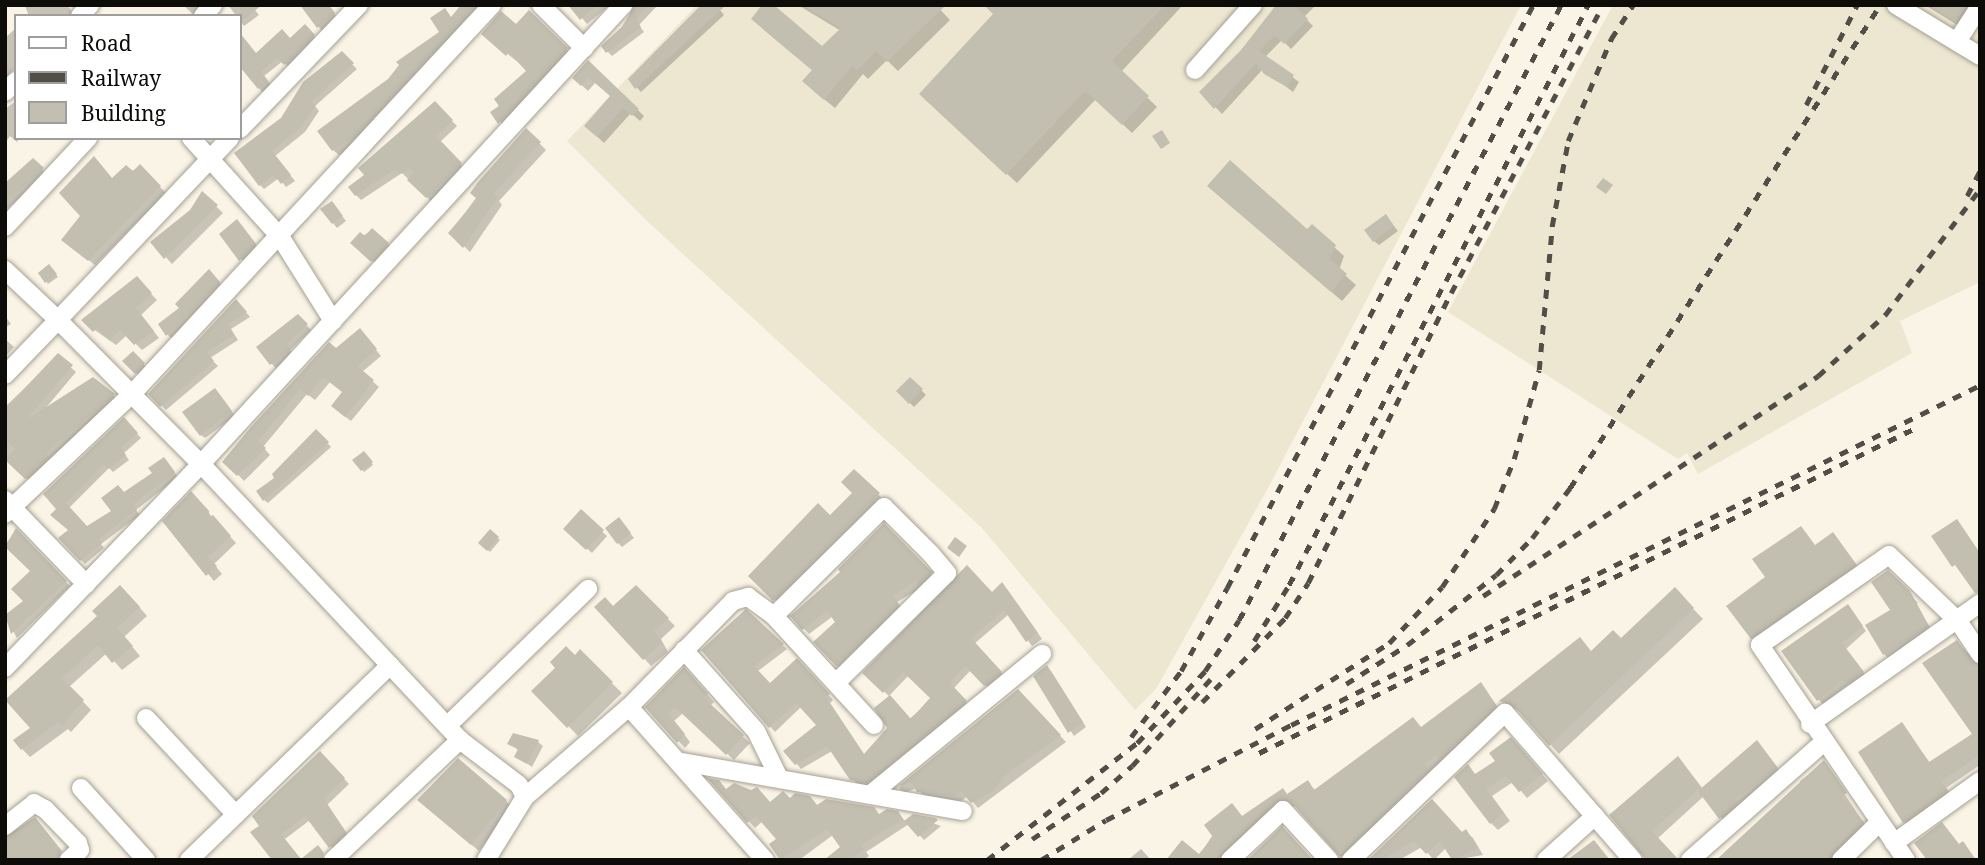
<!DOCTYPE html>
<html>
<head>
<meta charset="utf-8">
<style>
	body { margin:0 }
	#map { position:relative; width:1985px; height:865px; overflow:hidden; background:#f9f4e5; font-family:"Noto Serif",serif }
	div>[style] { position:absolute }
	.built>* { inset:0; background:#ede6d1 }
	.shadow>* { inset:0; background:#0003 }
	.building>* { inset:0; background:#c2beb0 }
	.roads { filter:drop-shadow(0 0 2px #a4a092) drop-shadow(0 0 2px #a4a092) }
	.minor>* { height:18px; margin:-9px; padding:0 9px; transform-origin:9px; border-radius:9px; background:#fff }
	.rail>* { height:4.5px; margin-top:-2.25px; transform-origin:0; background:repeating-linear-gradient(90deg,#514e47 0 9px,transparent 0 18px) }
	span { translate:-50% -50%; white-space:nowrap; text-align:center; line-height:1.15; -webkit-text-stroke:7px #fff; paint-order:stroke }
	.frame { position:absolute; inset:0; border:7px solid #0e0c08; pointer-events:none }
	.legend { position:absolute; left:14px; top:14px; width:228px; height:126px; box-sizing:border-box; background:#fff; border:2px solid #9f9e9c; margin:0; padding:9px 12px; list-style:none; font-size:21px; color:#0e0c08 }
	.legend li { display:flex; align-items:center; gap:14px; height:35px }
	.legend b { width:35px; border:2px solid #9f9e9c }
</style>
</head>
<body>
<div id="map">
	<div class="built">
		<div style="clip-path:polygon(697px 5px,1521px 5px,1268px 488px,1156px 689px,1135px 710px,982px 528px,647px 221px,567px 141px)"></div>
		<div style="clip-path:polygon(1613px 5px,1980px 5px,1980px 282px,1900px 321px,1912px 353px,1698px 474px,1687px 453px,1678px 459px,1448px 312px)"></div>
	</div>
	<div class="shadow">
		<div style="clip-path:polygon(67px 5px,73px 13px,69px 16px,29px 16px,25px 6px)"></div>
		<div style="clip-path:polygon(183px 5px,208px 5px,195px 16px)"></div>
		<div style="clip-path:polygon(228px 5px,251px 5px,259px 15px,244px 26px)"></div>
		<div style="clip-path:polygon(328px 5px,338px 19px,322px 31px,318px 26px)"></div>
		<div style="clip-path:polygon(462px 5px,486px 5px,361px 141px,339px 155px,333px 150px,389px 81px,442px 32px)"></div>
		<div style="clip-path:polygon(571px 5px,610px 5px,587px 24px)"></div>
		<div style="clip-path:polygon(635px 5px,658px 5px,639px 25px,644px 32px,612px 56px,607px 51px)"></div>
		<div style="clip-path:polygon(716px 5px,724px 15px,641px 92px,630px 80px)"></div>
		<div style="clip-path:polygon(798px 5px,936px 5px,950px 20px,898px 71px,887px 60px,868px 79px,863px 74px,835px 108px,814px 91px,813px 71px,763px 29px,822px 49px,841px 31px)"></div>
		<div style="clip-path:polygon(984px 5px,1183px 5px,1121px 72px,1157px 107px,1132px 133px,1096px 99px,1017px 183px,931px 103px,995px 15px)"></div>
		<div style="clip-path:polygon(1278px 5px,1316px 5px,1304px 17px,1313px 26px,1291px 49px,1282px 40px,1265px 57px,1299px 82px,1293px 92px,1263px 69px,1222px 114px,1201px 92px,1243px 51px)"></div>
		<div style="clip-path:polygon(1925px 5px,1980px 5px,1967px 31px)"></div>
		<div style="clip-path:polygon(529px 12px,572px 55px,505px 128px,493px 112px,529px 71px,489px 39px,516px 27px)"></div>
		<div style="clip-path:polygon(305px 27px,318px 40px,289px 68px,283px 61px,264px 76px,272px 86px,263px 93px,240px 64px,240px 35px,256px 55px,290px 40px)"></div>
		<div style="clip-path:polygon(16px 28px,16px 68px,5px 78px,5px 38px)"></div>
		<div style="clip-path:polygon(342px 54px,357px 69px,315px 106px,319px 111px,305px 132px,275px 156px,295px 181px,286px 187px,279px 178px,264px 189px,260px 185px,282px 119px)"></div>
		<div style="clip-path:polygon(588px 62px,644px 116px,640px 121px,631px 113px,604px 143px,586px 126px,612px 97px,596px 82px,588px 91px,574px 78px)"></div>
		<div style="clip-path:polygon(16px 101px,16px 138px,20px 138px,17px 142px,10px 136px,5px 143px,5px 109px)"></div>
		<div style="clip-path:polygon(435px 104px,457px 126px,440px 142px,466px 170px,432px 202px,402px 173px,361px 200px,356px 195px,366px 176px)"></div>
		<div style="clip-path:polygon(526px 130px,546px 150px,499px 201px,502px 205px,470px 252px,450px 233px)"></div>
		<div style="clip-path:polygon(33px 161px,47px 174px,7px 209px,10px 213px,5px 219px,5px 186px)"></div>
		<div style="clip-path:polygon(140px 167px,166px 193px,95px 265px,69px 245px,113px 180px)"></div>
		<div style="clip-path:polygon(203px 194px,223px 213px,172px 264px,153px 243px,191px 212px)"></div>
		<div style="clip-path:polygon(1219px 195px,1334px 247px,1344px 256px,1339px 270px,1356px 285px,1342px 301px)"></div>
		<div style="clip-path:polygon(336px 208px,346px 221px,337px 228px,333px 223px)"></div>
		<div style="clip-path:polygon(1390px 221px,1398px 231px,1379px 245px,1374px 241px)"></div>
		<div style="clip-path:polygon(242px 226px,259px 249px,245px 264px,221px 234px)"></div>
		<div style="clip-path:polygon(372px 230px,392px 248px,377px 265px,352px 243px)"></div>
		<div style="clip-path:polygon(49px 266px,58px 277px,48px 284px,40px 273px)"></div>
		<div style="clip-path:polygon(209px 272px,224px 287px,172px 339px,167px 334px,181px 309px)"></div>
		<div style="clip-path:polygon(137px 279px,157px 300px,141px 315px,159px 338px,142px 350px,127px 335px,116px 345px,89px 326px)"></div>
		<div style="clip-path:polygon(236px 301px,250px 317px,231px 329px,238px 340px,210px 358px,218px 366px,166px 410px,150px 394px)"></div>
		<div style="clip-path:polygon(5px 316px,11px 324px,5px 328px)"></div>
		<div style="clip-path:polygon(298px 316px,311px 330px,290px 350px,293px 354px,276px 368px,271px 363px)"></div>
		<div style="clip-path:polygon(365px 336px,381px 356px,362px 372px,379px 387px,351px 421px,339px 412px,344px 392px,330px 382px,315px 400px,307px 394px,263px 447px,270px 455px,244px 481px,225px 461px,336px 350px)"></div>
		<div style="clip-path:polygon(5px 339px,14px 347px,5px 357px)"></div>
		<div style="clip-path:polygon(133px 353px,148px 369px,140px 377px,124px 361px)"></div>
		<div style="clip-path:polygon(58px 356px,76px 372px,44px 410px,93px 380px,119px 400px,49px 460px,52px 463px,31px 483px,5px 458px,5px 407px)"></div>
		<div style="clip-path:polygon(910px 379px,926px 395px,914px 407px,898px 391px)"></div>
		<div style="clip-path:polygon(219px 394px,235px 416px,205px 438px,201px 435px)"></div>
		<div style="clip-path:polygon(124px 419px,141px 438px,124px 453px,129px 460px,113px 472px,109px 468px,69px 508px,87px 528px,114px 511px,124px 494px,168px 464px,178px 477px,136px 510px,140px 515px,101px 544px,104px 548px,85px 564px,60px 538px,70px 530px,53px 515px)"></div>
		<div style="clip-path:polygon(316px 431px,331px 447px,268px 503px,264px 500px,277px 478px)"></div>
		<div style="clip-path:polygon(364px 453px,373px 465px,364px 472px,355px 460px)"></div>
		<div style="clip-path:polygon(854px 471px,884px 500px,780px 605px,750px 576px,830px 517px,854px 493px)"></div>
		<div style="clip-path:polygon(197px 500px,236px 543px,214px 564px,222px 574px,214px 581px,164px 521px)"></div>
		<div style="clip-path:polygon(581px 512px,607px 536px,592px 553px,565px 529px)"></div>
		<div style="clip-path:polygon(623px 524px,634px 538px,622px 547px,618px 543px)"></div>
		<div style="clip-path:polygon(884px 526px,936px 579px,897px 602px,904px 611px,842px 671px,816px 642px,838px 622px,833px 616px,809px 634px,792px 616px,843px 572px)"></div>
		<div style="clip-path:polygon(15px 532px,70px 586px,17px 638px,5px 617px,26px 601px,32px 571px,5px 545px)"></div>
		<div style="clip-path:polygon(490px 532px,500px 540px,490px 552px,480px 543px)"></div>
		<div style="clip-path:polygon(1833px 534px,1862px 572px,1759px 645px,1752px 638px,1816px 547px)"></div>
		<div style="clip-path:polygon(1888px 572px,1918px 603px,1915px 605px,1934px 633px,1890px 660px,1884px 654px,1892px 611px)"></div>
		<div style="clip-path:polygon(636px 587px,675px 626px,661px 639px,668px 652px,651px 666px,597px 607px,614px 608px)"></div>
		<div style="clip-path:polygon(1007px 589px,1042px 639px,1032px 646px,1009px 614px,974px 644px,1006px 678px,990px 690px,971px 670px,953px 689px,970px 707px,872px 787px,857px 784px,832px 751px,801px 769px,786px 751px,819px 725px,802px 706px,775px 732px,704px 650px,745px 611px,787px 649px,758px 671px,770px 685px,797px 660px,833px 700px,830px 703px,865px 756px,933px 699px,909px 675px,889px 696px,865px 673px)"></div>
		<div style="clip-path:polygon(1675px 590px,1703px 619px,1559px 754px,1523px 714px,1502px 701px,1621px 640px)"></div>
		<div style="clip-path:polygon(129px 595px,147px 616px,124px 637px,140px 656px,122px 670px,107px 653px,69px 687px,91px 710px,71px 732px,68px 729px,30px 757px,22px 749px,32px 728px,7px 701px)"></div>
		<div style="clip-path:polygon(1852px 611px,1866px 631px,1846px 649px,1867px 677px,1852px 687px,1849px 684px,1823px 704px,1818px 699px)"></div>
		<div style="clip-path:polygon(1963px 648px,1980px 666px,1980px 765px,1946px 788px,1953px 797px,1910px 828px,1904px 822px,1902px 725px,1930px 763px,1974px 734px)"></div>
		<div style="clip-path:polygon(580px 652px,622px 693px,578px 736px,534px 691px)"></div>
		<div style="clip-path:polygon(1051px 671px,1086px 727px,1074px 736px,1035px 676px)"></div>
		<div style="clip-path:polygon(691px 676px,714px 702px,710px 706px,750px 743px,734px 760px,683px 713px,674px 721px,690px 742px,685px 748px,647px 707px)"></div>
		<div style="clip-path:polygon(1481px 684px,1502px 713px,1430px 771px,1434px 778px,1345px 860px,1299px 808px,1289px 805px,1228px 860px,1168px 860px,1199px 856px,1232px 805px,1243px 818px,1308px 783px,1316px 791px,1421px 729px)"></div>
		<div style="clip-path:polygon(1018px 691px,1066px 742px,978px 808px,968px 796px,961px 801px,925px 797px,917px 788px,904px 793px,899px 788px)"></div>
		<div style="clip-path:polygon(538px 742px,543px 746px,532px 767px,516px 756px,519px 751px,510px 743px)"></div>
		<div style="clip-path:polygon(1517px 746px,1548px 781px,1527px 798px,1513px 782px,1492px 796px,1510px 821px,1498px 830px,1491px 823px,1476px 776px)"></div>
		<div style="clip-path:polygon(1762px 748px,1782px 774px,1739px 805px,1742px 809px,1726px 824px,1704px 796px,1657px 839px,1611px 815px,1684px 765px,1703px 789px)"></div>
		<div style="clip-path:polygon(320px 753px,349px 784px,327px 805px,350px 838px,335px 852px,310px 820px,285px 839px,261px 826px)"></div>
		<div style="clip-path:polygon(1824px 763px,1868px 829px,1838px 860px,1723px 860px,1803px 786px,1800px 781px)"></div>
		<div style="clip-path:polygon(712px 781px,727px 791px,771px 804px,790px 800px,881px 816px,898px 813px,906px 822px,913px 816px,941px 826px,924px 840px,909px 824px,866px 852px,869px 856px,864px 860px,827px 860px,842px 848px,833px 835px,799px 860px,783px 860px,772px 845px,779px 839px,763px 821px,755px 828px)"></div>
		<div style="clip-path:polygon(506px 801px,513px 808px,479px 851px,426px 807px)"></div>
		<div style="clip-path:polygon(1431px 801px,1462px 834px,1466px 832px,1473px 838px,1483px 855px,1454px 860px,1446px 848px,1434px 860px,1422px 847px,1399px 860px,1370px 860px)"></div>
		<div style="clip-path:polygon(1141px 849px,1151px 860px,1128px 860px)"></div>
	</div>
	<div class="building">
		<div style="clip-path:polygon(240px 5px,262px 5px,240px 22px)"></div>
		<div style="clip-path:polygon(300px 5px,329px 5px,335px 13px,317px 28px)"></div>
		<div style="clip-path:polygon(461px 5px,476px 5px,356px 135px,332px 151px,317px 131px,388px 79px,399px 65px,396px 62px,439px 32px,430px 18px,445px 8px,451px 17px)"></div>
		<div style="clip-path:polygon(568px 5px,598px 5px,580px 20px)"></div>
		<div style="clip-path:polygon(634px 5px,649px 5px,636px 19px,641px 27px,606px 53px,601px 46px,625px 24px)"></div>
		<div style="clip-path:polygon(701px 5px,726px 5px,635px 89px,628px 79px)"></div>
		<div style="clip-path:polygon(762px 5px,774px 5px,822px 46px,841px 28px,802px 5px,946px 5px,887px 62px,876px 51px,857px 70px,852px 66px,824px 100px,802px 81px,812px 70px,751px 19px)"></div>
		<div style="clip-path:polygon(984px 5px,1165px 5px,1112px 61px,1149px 96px,1122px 125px,1085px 91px,1006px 175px,919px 94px,993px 14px)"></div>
		<div style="clip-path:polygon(1276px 5px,1294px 5px,1308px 19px,1284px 44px,1275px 35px,1259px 51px,1294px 75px,1287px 87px,1264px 74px,1256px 63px,1214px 109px,1199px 92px,1241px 50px)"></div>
		<div style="clip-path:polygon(1929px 5px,1967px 5px,1956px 22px)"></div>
		<div style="clip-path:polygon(529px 10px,568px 48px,498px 124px,490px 112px,499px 106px,494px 99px,526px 71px,509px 52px,506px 56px,481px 34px,501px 11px,516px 24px)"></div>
		<div style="clip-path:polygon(305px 24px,315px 35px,284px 65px,277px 58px,261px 71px,268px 81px,258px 89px,240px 67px,240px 33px,256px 53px,282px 29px,290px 38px)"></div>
		<div style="clip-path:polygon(342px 51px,354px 63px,311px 102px,316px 105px,301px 127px,272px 151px,291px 175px,281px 184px,274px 175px,259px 186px,234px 153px,281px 118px,303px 82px)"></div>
		<div style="clip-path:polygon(588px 60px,639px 109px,632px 116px,623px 108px,597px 137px,584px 126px,610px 96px,588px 77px,581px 86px,572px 78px)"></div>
		<div style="clip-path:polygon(435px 101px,453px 120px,436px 136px,462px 163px,426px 198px,407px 180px,414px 172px,409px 168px,401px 174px,395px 169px,355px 196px,348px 187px,364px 175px,358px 168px)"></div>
		<div style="clip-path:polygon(526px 128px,541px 142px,493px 194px,498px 197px,463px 248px,448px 233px,477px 199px,470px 193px,478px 182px)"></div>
		<div style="clip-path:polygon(1162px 130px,1170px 143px,1161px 149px,1152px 136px)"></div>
		<div style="clip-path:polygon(94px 156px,112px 178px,126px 165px,133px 171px,140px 164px,161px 186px,88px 261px,61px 240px,80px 216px,59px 193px)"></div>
		<div style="clip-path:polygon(33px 158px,44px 168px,5px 203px,5px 183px)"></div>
		<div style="clip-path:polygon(1230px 160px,1307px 229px,1312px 224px,1336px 245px,1330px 259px,1347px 274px,1331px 292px,1207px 186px)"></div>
		<div style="clip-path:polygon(1603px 178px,1613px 185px,1606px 194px,1596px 187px)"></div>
		<div style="clip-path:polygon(202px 191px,218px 205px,164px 259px,150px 242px,190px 210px)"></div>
		<div style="clip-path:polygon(332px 201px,343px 216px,332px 224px,320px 209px)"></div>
		<div style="clip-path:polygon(1386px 214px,1394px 226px,1373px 242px,1364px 230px)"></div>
		<div style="clip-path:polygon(237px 219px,256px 244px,239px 261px,219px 234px)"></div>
		<div style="clip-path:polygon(372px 228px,389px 243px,371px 262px,350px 243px,360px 232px,365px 236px)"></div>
		<div style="clip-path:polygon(49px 264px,57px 274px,45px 283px,38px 273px)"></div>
		<div style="clip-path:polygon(209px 269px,220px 282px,166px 336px,158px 324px,179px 308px,175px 304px)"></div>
		<div style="clip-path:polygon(137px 276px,152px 293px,136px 308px,154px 331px,134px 345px,120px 330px,109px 340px,97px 328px,93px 332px,81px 320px)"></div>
		<div style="clip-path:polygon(236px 299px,247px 312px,228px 324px,234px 335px,207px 352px,214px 361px,160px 407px,148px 394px)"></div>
		<div style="clip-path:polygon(298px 314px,308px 324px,287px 344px,290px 349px,270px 365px,256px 347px)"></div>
		<div style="clip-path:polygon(360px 328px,377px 349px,357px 366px,374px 380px,345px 417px,331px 406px,342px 392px,323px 377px,308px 396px,300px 389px,258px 441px,266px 448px,237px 476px,222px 462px,251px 427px,329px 342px,336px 348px)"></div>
		<div style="clip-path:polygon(133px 351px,145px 363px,135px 374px,122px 361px)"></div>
		<div style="clip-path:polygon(58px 353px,73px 365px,26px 420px,93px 377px,115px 394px,45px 454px,49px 457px,25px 479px,5px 460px,15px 449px,5px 439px,5px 409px)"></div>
		<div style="clip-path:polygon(910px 377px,923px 389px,909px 404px,896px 391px)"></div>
		<div style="clip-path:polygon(215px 388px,232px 411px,200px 436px,182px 412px)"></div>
		<div style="clip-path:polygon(124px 417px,138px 433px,121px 448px,126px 455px,108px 469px,104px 464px,66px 503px,87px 526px,111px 511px,101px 498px,118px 485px,124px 492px,152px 473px,148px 468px,164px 457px,175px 472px,133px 504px,137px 510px,98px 539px,102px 543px,80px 561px,58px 538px,68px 530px,50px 515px,56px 509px,43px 494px)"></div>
		<div style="clip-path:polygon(316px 429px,329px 442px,263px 501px,256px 491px,274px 478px,272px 474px)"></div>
		<div style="clip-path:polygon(364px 451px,373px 462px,361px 471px,352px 460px)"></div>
		<div style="clip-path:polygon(854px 469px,880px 493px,773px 601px,748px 576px,818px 503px,830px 515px,852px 493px,841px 482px)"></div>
		<div style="clip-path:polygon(191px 491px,209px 511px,209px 518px,213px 515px,231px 536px,208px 557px,217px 566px,206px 576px,162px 521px)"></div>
		<div style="clip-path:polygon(581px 509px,604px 530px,586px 550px,563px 529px)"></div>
		<div style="clip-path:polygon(619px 517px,631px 533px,617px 544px,605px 528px)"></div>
		<div style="clip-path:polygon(1957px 519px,1980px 553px,1980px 592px,1975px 593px,1955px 565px,1952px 567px,1931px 536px)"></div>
		<div style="clip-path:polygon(884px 523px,932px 572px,919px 585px,916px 581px,893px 596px,899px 604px,836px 666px,813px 642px,835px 622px,827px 611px,802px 630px,790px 616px,840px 572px,838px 569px)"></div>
		<div style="clip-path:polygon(1801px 526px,1815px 545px,1833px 532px,1856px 564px,1751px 639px,1726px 606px,1765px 577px,1752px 559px)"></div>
		<div style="clip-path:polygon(16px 528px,67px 581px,11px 634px,5px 615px,23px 601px,11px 589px,30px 571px,5px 547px)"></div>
		<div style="clip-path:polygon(490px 529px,499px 537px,487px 551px,478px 543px)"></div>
		<div style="clip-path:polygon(955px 537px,967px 546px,959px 557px,947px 548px)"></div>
		<div style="clip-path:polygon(967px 565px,992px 592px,1002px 582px,1038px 633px,1026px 642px,1004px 610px,971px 638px,1002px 672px,984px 686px,965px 666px,950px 683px,967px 701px,867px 783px,850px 780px,827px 746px,795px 765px,783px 751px,816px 725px,796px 703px,769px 728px,701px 650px,746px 609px,784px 644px,754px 666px,770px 683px,797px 658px,830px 694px,826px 697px,864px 754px,887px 728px,874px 708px,890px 695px,911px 719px,930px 698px,903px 672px,883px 693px,862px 673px)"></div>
		<div style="clip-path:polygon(1888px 570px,1910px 591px,1929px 626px,1883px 655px,1865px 625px,1890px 610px,1871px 582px)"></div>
		<div style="clip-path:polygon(120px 585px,140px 607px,117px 628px,133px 646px,112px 663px,98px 645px,62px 678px,84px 700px,62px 726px,58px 722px,21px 750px,13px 740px,30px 728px,5px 700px,97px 616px,92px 611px)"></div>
		<div style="clip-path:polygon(636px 585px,669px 618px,654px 631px,662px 643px,643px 660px,594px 607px,605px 597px,613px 606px)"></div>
		<div style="clip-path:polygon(1675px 587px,1694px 608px,1549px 746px,1514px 706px,1499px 701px,1580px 637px,1591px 651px,1613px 630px,1621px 638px)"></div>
		<div style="clip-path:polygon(1848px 604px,1863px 626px,1842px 643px,1864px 672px,1846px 684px,1843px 680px,1817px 701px,1781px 651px)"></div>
		<div style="clip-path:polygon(1957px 640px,1980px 672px,1980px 755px,1941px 781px,1948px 790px,1903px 823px,1858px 752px,1902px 722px,1929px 762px,1972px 734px,1922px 663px)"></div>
		<div style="clip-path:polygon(566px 646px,575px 655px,580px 649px,613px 682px,567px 728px,531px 691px,555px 668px,550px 662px)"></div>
		<div style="clip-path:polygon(1047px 665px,1083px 722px,1068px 733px,1033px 676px)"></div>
		<div style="clip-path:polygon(684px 667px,708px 694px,704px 698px,744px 735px,726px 755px,675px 707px,668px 713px,685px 734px,677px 743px,645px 707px)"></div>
		<div style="clip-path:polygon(1481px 682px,1496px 705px,1440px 759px,1437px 755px,1424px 764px,1428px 770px,1340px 857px,1291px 802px,1281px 799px,1219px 860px,1166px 860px,1182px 840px,1199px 854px,1213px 837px,1204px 825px,1232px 803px,1242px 816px,1283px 788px,1287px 794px,1308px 780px,1314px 790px,1413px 717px,1421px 727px)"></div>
		<div style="clip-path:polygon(1018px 689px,1061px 735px,1004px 776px,993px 791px,971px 803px,961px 791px,955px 796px,917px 792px,911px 782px,896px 788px)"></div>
		<div style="clip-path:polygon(513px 733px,539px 740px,527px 764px,514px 757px,518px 749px,507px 744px)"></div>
		<div style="clip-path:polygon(1511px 737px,1543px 774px,1519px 792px,1506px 776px,1486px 789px,1504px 813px,1490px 824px,1454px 777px,1468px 764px,1475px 774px,1495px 761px,1489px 753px)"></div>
		<div style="clip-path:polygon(1757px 740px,1778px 768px,1735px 799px,1738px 803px,1719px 819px,1698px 791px)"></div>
		<div style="clip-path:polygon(320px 751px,345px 778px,324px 799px,346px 832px,329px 848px,305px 816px,281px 834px,301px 859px,318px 845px,324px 853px,322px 860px,272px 860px,250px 832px,259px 826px,252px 816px)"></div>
		<div style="clip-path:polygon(1678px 756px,1701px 787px,1652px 831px,1679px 860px,1646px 860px,1609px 815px)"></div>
		<div style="clip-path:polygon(458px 758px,507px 800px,471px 845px,417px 800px)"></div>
		<div style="clip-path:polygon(1824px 760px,1847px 793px,1842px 796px,1864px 822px,1830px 860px,1716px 860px)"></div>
		<div style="clip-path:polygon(707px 778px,719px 780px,726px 789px,734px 783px,751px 790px,757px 787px,770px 802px,783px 791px,790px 798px,795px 793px,810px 796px,817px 805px,826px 799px,874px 807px,879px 814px,887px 809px,898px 811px,903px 819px,861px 845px,864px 849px,851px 860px,824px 860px,840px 847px,827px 829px,780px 860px,769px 844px,776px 839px,756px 816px,747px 823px)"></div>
		<div style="clip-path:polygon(1432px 799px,1462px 832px,1466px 829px,1478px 848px,1452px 860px,1440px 841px,1426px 854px,1414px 841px,1381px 860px,1368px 860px)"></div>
		<div style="clip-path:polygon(913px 814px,935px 818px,938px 820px,918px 837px,904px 821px)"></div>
		<div style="clip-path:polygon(35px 817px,62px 851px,58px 860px,5px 860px,5px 837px)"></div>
		<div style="clip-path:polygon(1942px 822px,1959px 844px,1963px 841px,1976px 860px,1927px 860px,1914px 843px)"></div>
		<div style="clip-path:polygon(1282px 826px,1313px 860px,1247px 860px)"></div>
		<div style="clip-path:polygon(1594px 840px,1610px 860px,1567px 860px)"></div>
	</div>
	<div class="roads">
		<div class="minor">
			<div style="left:541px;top:5px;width:61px;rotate:45deg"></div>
			<div style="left:1896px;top:5px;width:98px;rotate:31.3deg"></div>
			<div style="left:80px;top:16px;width:15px;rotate:-48deg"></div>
			<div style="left:203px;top:16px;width:15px;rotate:-48deg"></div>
			<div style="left:1958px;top:40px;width:40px;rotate:-57.1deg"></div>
			<div style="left:1195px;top:70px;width:87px;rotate:-48.3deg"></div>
			<div style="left:5px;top:92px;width:16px;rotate:-45deg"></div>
			<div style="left:240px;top:129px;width:172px;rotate:-46.2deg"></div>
			<div style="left:191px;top:138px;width:135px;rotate:48deg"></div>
			<div style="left:281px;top:238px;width:98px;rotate:57.9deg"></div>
			<div style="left:230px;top:138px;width:250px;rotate:133.4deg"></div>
			<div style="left:58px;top:320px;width:203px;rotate:45.2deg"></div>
			<div style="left:201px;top:464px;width:378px;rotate:46.8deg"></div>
			<div style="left:460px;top:740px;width:74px;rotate:37.3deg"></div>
			<div style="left:519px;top:785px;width:13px;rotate:63deg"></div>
			<div style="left:525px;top:797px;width:74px;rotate:121.8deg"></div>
			<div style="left:5px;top:227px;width:122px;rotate:-47deg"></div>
			<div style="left:5px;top:270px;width:73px;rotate:43.3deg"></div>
			<div style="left:58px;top:320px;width:76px;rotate:133.9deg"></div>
			<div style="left:5px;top:500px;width:117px;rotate:46deg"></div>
			<div style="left:5px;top:514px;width:175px;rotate:-43.4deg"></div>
			<div style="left:132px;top:394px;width:530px;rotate:-47.22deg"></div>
			<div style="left:774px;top:616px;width:155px;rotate:-44.7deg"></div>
			<div style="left:884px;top:507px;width:66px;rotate:45deg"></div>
			<div style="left:931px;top:554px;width:25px;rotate:50deg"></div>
			<div style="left:947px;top:573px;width:156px;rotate:135.3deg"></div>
			<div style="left:684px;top:650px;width:108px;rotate:48.4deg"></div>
			<div style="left:756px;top:731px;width:50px;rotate:63.9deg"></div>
			<div style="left:5px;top:668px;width:283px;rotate:-46.1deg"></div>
			<div style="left:201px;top:464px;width:624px;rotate:-47.4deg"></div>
			<div style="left:629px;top:707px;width:205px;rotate:48.4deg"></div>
			<div style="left:146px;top:718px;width:132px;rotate:47.1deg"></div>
			<div style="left:1810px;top:724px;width:209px;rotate:-35.4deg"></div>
			<div style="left:447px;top:726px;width:197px;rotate:-44.2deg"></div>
			<div style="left:681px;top:762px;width:286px;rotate:9.9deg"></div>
			<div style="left:81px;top:788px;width:97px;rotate:47.9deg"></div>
			<div style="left:872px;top:793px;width:220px;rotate:-39.3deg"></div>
			<div style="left:525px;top:797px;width:138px;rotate:-40.9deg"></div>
			<div style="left:629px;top:707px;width:148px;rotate:-45.5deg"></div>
			<div style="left:733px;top:601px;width:16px;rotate:-15deg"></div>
			<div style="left:748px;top:597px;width:32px;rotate:36deg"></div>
			<div style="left:774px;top:616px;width:148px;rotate:47.5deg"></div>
			<div style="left:5px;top:826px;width:37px;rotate:-38deg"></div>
			<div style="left:34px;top:803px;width:13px;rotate:29deg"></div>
			<div style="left:45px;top:809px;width:47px;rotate:45.9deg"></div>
			<div style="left:78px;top:843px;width:7px;rotate:74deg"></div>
			<div style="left:80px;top:850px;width:15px;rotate:138deg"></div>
			<div style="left:1894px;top:843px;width:106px;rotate:-35.8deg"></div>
			<div style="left:189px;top:860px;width:280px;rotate:-44.1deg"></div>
			<div style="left:333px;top:860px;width:175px;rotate:-43.4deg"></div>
			<div style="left:1230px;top:860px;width:73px;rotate:-43.3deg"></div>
			<div style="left:1283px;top:810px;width:68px;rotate:47.4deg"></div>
			<div style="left:1351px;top:860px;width:213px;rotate:-43.7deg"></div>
			<div style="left:1505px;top:713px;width:195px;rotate:49deg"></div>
			<div style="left:1546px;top:860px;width:66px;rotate:-41.9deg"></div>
			<div style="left:1690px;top:860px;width:179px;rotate:-41.4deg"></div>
			<div style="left:1841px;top:860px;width:54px;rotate:-44.3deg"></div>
			<div style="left:1906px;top:860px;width:260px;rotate:-124.2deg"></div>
			<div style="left:1760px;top:645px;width:157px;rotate:-34.9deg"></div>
			<div style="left:1889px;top:555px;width:95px;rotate:43.7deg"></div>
			<div style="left:1958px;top:621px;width:40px;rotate:56deg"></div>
		</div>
	</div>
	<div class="rail">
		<div style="left:1806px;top:105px;width:112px;rotate:-63deg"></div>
		<div style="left:1967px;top:196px;width:28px;rotate:-63deg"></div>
		<div style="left:1483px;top:596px;width:401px;rotate:-33.3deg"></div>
		<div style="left:1818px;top:376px;width:91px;rotate:-42.3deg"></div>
		<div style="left:1885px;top:315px;width:158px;rotate:-53deg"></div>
		<div style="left:1254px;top:641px;width:66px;rotate:-58deg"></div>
		<div style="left:1289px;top:585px;width:653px;rotate:-62.73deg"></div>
		<div style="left:1346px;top:684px;width:72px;rotate:-32.6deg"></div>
		<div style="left:1407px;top:645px;width:113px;rotate:-38.2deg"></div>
		<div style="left:1496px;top:575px;width:52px;rotate:-45.8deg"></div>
		<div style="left:1532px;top:538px;width:63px;rotate:-52.8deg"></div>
		<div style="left:1570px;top:488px;width:574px;rotate:-57.31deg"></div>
		<div style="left:1202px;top:702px;width:118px;rotate:-45.3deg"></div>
		<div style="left:1285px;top:618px;width:42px;rotate:-56.7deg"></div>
		<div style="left:1308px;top:583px;width:323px;rotate:-63.8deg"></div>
		<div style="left:1451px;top:293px;width:323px;rotate:-62.2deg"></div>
		<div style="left:1255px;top:729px;width:159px;rotate:-32.7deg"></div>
		<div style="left:1389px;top:643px;width:77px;rotate:-46.6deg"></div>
		<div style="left:1442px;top:587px;width:94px;rotate:-56.3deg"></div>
		<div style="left:1494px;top:509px;width:54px;rotate:-68.2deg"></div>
		<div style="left:1514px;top:459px;width:92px;rotate:-74.3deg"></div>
		<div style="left:1539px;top:370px;width:145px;rotate:-84.8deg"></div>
		<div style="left:1552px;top:226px;width:86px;rotate:-79.3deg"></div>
		<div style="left:1568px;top:141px;width:111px;rotate:-67.1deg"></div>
		<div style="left:1611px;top:39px;width:40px;rotate:-57.1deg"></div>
		<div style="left:1131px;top:737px;width:83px;rotate:-52.9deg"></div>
		<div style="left:1181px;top:671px;width:95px;rotate:-61deg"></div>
		<div style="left:1227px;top:588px;width:658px;rotate:-62.31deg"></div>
		<div style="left:1259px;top:753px;width:728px;rotate:-26.35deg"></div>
		<div style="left:1032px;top:839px;width:83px;rotate:-33.7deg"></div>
		<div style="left:1101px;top:793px;width:41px;rotate:-41.1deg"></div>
		<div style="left:1132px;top:766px;width:124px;rotate:-47.9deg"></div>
		<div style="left:987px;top:860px;width:190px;rotate:-38deg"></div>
		<div style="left:1137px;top:743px;width:99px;rotate:-46.6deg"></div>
		<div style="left:1205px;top:671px;width:61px;rotate:-56.3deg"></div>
		<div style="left:1239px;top:620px;width:694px;rotate:-62.36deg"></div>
		<div style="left:1041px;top:860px;width:76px;rotate:-31.6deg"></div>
		<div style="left:1106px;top:820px;width:208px;rotate:-27.2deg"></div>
		<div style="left:1291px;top:725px;width:768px;rotate:-26.26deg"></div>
	</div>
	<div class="frame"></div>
	<ul class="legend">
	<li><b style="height:9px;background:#fff"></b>Road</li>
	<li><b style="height:9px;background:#514e47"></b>Railway</li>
	<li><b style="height:19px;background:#c2beb0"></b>Building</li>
	</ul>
</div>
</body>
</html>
